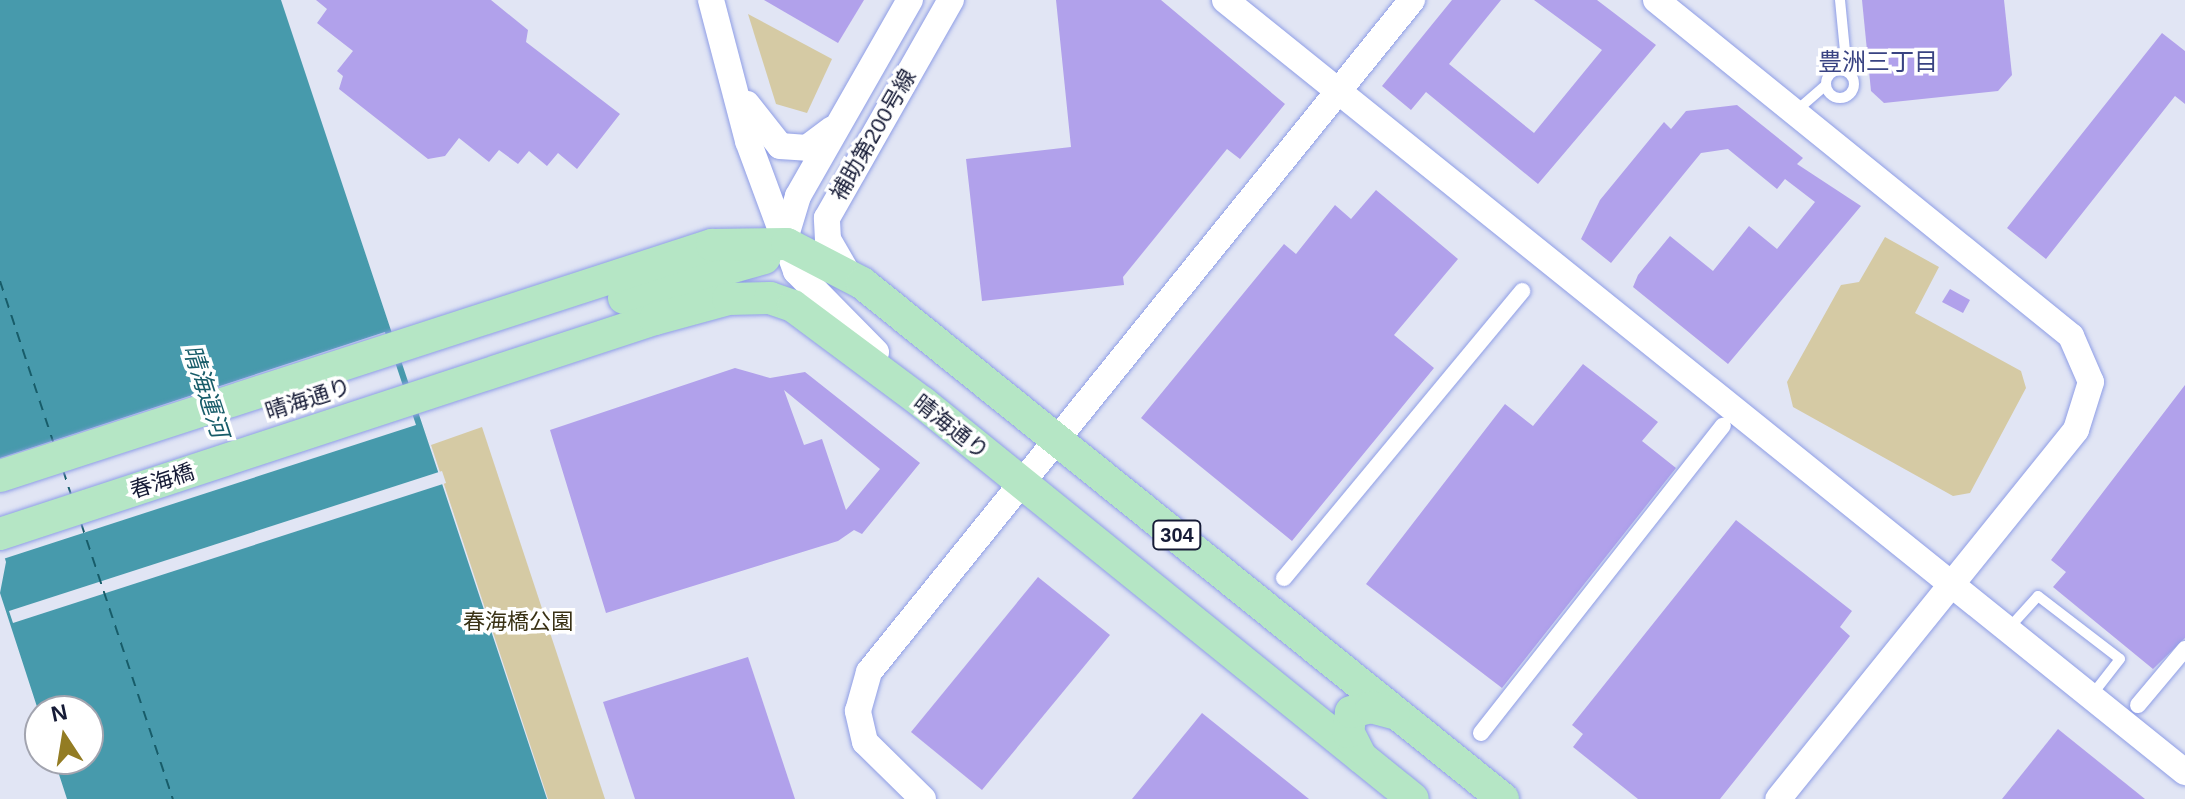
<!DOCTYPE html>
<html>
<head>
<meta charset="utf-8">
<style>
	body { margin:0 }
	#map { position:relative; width:2185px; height:799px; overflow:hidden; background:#e1e5f4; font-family:Arial,"Noto Sans JP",sans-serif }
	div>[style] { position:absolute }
	.green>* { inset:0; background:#d5caa4 }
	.water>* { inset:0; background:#479aac }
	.pier>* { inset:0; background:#e1e5f4 }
	.ferry>* { height:2px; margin-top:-1px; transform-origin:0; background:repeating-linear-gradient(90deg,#175c69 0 10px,transparent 0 18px) }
	.building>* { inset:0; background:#b1a1eb }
	.roads { filter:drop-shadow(0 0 2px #8f9ee6) drop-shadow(0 0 2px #8f9ee6) }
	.service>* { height:10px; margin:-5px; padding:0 5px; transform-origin:5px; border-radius:5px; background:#fff }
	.service>.ring { margin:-5px; padding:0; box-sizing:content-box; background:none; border:10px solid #fff; border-radius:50% }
	.pedestrian>* { height:16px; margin:-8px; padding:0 8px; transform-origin:8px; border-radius:8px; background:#fff }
	.tertiary>* { height:26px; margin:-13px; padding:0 13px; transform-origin:13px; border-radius:13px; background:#fff }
	.primary>* { height:32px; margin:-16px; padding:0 16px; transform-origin:16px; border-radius:16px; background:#b5e6c5 }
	span { translate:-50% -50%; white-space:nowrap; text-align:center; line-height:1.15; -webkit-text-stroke:7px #fff; paint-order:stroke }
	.shield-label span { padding:2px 6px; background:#fff; border:2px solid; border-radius:6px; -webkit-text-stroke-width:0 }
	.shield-label { font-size:20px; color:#161b36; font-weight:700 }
	.street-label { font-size:22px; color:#161b36 }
	.park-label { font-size:22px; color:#393114 }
	.neighbourhood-label { font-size:24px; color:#394382 }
	.water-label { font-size:24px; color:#175c69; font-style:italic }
	.north { position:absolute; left:24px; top:695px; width:80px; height:80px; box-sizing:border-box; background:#fff; border:2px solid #a2a4af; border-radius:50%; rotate:348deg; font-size:22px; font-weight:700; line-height:32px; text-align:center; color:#161b36 }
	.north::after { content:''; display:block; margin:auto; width:28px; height:36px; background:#937c23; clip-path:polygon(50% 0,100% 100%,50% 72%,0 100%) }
</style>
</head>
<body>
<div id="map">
	<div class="green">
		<div style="clip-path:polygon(748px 14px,832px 59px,807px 113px,776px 104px)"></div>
		<div style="clip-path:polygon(1885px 237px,1939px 267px,1915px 313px,2021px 371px,2026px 388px,1970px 493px,1953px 496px,1793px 407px,1787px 382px,1841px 285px,1859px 282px)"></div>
		<div style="clip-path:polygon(482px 427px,605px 799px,548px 799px,431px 445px)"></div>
	</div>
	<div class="water">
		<div style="clip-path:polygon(0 0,281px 0,547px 799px,67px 799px,54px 759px,88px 759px,88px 711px,40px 716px,0 593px,6px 562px,0 543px)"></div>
	</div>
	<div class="pier">
		<div style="clip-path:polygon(385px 332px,416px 425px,0 560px,0 458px)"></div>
		<div style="clip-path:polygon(442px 471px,446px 483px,13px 623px,9px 611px)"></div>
	</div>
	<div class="ferry">
		<div style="left:0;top:281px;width:169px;rotate:71.7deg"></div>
		<div style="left:63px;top:470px;width:25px;rotate:72deg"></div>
		<div style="left:81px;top:523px;width:291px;rotate:71.6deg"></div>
	</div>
	<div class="building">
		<div style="clip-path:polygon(316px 0,491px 0,528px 30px,526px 42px,620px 114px,577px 169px,558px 153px,547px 166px,529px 151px,518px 164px,499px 150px,489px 162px,459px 138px,445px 156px,428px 159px,339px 89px,343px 76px,337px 71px,353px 51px,317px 23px,327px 9px)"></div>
		<div style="clip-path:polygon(764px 0,864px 0,838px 43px)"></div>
		<div style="clip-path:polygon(1056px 0,1161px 0,1285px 104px,1240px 159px,1227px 149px,1123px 277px,1124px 285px,982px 301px,966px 159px,1071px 147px)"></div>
		<div style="clip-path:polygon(1452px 0,1501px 0,1449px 64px,1534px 133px,1602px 50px,1534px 0,1597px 0,1656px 45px,1538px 184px,1426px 92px,1411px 110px,1382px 86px)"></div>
		<div style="clip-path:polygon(1862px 0,2004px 0,2012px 75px,1998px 91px,1884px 103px,1871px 91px)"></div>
		<div style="clip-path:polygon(2162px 33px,2185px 51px,2185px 104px,2175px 96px,2046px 259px,2007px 228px)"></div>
		<div style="clip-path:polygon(1737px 105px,1803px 158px,1797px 164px,1861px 206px,1728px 364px,1633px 287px,1638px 275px,1670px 236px,1713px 271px,1749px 226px,1777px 249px,1815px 202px,1785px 179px,1777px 189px,1728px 149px,1701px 153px,1611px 263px,1581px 239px,1600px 200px,1664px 122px,1671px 129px,1686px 111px)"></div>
		<div style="clip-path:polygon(1376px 190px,1458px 259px,1394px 335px,1434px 368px,1292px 541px,1141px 418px,1284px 244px,1296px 254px,1335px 205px,1351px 219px)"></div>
		<div style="clip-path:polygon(1950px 289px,1970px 300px,1963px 313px,1942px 302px)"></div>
		<div style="clip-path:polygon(1583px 364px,1658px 422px,1642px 441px,1676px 468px,1502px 688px,1366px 584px,1505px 404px,1533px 426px)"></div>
		<div style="clip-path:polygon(evenodd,735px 368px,770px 378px,805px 372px,920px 463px,862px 534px,854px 530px,838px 541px,606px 613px,550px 430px,735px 368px,784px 390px,880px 469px,846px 510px,822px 439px,804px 445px,784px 390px)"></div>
		<div style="clip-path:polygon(2185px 385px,2185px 638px,2153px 669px,2053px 587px,2066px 572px,2051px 560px)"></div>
		<div style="clip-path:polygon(1736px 520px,1852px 611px,1840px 627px,1850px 636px,1720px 799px,1638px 799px,1573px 747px,1583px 734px,1572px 725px)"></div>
		<div style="clip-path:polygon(1038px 577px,1110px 635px,982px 790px,911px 732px)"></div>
		<div style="clip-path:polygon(748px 657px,795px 799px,635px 799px,603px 702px)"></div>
		<div style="clip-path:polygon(1202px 713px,1309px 799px,1132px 799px)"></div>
		<div style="clip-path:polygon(2058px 729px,2145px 799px,2002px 799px)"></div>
	</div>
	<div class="roads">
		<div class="service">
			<div style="left:1840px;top:0;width:72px;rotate:84.4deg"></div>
			<div class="ring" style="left:1826px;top:70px;width:18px;height:18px"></div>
			<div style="left:1796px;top:111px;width:40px;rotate:-41deg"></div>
			<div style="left:2009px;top:628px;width:43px;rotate:-47.8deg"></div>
			<div style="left:2038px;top:596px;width:103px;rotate:37.5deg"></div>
			<div style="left:2120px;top:659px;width:46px;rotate:127.9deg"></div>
		</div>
		<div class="pedestrian">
			<div style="left:1284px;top:578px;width:373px;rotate:-50.3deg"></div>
			<div style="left:2138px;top:705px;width:73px;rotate:-50deg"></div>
			<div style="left:1481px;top:733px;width:391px;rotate:-51.8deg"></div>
		</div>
		<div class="tertiary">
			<div style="left:711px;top:0;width:146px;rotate:75.3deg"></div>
			<div style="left:748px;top:141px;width:139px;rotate:69.7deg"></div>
			<div style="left:796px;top:271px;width:114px;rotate:45.4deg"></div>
			<div style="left:1225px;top:0;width:1232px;rotate:38.81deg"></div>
			<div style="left:1656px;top:0;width:534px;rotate:38.99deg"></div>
			<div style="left:2071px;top:336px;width:50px;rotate:66.5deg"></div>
			<div style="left:2091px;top:382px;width:50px;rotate:107.4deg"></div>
			<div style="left:2076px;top:430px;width:474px;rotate:128.9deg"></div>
			<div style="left:747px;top:104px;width:53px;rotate:51.8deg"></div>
			<div style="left:780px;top:146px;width:27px;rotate:4deg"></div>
			<div style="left:807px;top:148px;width:31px;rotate:-37deg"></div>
			<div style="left:785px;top:239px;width:45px;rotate:-73.2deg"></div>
			<div style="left:798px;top:196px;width:226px;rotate:-60.3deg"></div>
			<div style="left:848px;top:274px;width:39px;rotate:-120deg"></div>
			<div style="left:828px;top:240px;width:22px;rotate:-93deg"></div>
			<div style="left:827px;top:218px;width:251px;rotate:-60.4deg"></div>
			<div style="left:923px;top:799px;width:81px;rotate:-135.5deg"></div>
			<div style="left:865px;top:742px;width:32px;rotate:-103deg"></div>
			<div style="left:858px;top:711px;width:41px;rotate:-74.2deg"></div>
			<div style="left:869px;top:672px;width:864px;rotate:-51.06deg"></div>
		</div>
		<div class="primary">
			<div style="left:624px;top:298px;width:146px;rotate:-15.9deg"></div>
			<div style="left:0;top:476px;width:749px;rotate:-17.98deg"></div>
			<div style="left:712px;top:245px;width:75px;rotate:-0.8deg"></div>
			<div style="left:787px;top:244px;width:85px;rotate:27.5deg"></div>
			<div style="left:862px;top:283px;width:823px;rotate:38.83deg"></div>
			<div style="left:0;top:534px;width:689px;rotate:-18.17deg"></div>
			<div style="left:655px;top:319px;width:76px;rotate:-15.3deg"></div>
			<div style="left:728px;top:299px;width:42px;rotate:-1.4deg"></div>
			<div style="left:770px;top:298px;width:24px;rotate:19deg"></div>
			<div style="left:793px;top:306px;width:161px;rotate:36.7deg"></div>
			<div style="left:922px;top:402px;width:631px;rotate:38.96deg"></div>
			<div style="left:1361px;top:757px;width:28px;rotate:-117deg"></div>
			<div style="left:1348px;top:732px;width:20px;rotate:-81deg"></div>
			<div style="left:1351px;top:712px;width:21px;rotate:-14deg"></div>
			<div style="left:1371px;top:707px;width:24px;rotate:15deg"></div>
		</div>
	</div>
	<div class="shield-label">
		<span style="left:1177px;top:535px">304</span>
	</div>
	<div class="street-label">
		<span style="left:873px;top:135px;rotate:-60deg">補助第200号線</span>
		<span style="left:308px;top:399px;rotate:-18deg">晴海通り</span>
		<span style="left:951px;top:427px;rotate:38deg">晴海通り</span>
		<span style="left:162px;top:481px;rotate:-18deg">春海橋</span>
	</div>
	<div class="park-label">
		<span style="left:518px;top:622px">春海橋公園</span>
	</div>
	<div class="neighbourhood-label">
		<span style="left:1878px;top:62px">豊洲三丁目</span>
	</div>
	<div class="water-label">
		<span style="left:206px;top:391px;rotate:72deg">晴海運河</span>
	</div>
	<div class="north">N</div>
</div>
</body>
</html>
